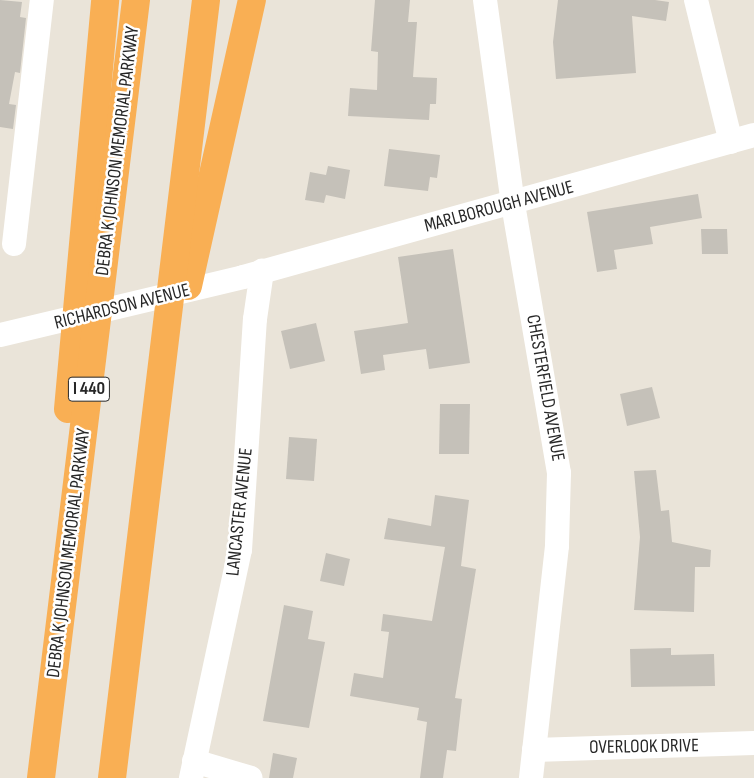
<!DOCTYPE html>
<html>
<head>
<meta charset="utf-8">
<style>
	body { margin:0 }
	#map { position:relative; width:754px; height:778px; overflow:hidden; background:#eae4d9; font-family:"Sofia Sans Condensed",sans-serif }
	div>[style] { position:absolute }
	.building>* { inset:0; background:#c5c1b9 }
	.minor>* { height:24px; margin:-12px; padding:0 12px; transform-origin:12px; border-radius:12px; background:#fff }
	.highway>* { height:28px; margin:-14px; padding:0 14px; transform-origin:14px; border-radius:14px; background:#f9af54 }
	span { translate:-50% -50%; white-space:nowrap; text-align:center; line-height:1.15; -webkit-text-stroke:5px #fff; paint-order:stroke }
	.shield-label span { padding:1px 4px; background:#fff; border:1px solid; border-radius:4px; -webkit-text-stroke-width:0 }
	.shield-label { font-size:18px; color:#272727; font-weight:700 }
	.street-label { font-size:19px; color:#272727 }
</style>
</head>
<body>
<div id="map">
	<div class="building">
		<div style="clip-path:polygon(0 0,22px 2px,20px 17px,26px 18px,20px 73px,15px 72px,9px 104px,16px 105px,13px 129px,0 127px)"></div>
		<div style="clip-path:polygon(375px 0,410px 0,408px 22px,417px 22px,413px 77px,437px 78px,436px 104px,430px 104px,429px 120px,348px 116px,350px 88px,377px 90px,378px 52px,371px 51px)"></div>
		<div style="clip-path:polygon(558px 0,655px 0,669px 2px,666px 21px,632px 16px,636px 73px,556px 79px,553px 42px)"></div>
		<div style="clip-path:polygon(389px 149px,440px 155px,437px 178px,430px 177px,428px 191px,384px 186px)"></div>
		<div style="clip-path:polygon(328px 166px,350px 170px,345px 199px,326px 195px,324px 203px,305px 200px,310px 172px,326px 175px)"></div>
		<div style="clip-path:polygon(698px 194px,702px 218px,650px 227px,653px 244px,614px 250px,617px 269px,597px 272px,587px 212px)"></div>
		<div style="clip-path:polygon(701px 229px,727px 229px,728px 254px,702px 254px)"></div>
		<div style="clip-path:polygon(453px 249px,470px 363px,429px 369px,426px 349px,383px 355px,385px 370px,361px 374px,354px 331px,408px 323px,398px 257px)"></div>
		<div style="clip-path:polygon(316px 323px,325px 361px,290px 369px,281px 331px)"></div>
		<div style="clip-path:polygon(652px 387px,660px 418px,627px 426px,620px 394px)"></div>
		<div style="clip-path:polygon(440px 404px,470px 404px,469px 454px,439px 454px)"></div>
		<div style="clip-path:polygon(289px 437px,317px 439px,314px 481px,286px 479px)"></div>
		<div style="clip-path:polygon(656px 470px,661px 511px,669px 510px,672px 542px,711px 550px,710px 567px,695px 567px,694px 612px,634px 610px,640px 537px,634px 471px)"></div>
		<div style="clip-path:polygon(435px 495px,469px 500px,461px 566px,476px 569px,455px 698px,462px 699px,456px 751px,447px 750px,443px 778px,420px 778px,427px 722px,417px 720px,419px 708px,350px 696px,354px 673px,383px 678px,389px 632px,381px 631px,383px 614px,432px 621px,445px 547px,384px 539px,388px 518px,431px 526px)"></div>
		<div style="clip-path:polygon(326px 553px,350px 559px,344px 586px,320px 581px)"></div>
		<div style="clip-path:polygon(284px 605px,313px 611px,308px 639px,325px 642px,309px 728px,263px 721px)"></div>
		<div style="clip-path:polygon(671px 648px,671px 655px,714px 654px,715px 686px,631px 687px,630px 649px)"></div>
		<div style="clip-path:polygon(273px 753px,297px 758px,293px 778px,269px 778px)"></div>
	</div>
	<div class="minor">
		<div style="left:485px;top:0;width:206px;rotate:82.2deg"></div>
		<div style="left:513px;top:204px;width:273px;rotate:80.3deg"></div>
		<div style="left:559px;top:473px;width:73px;rotate:91.6deg"></div>
		<div style="left:557px;top:546px;width:233px;rotate:96.4deg"></div>
		<div style="left:696px;top:0;width:146px;rotate:76.2deg"></div>
		<div style="left:14px;top:244px;width:246px;rotate:-83.5deg"></div>
		<div style="left:0;top:335px;width:250px;rotate:-13.4deg"></div>
		<div style="left:243px;top:277px;width:530px;rotate:-15.53deg"></div>
		<div style="left:534px;top:750px;width:220px;rotate:-1.8deg"></div>
		<div style="left:194px;top:761px;width:59px;rotate:16.6deg"></div>
		<div style="left:191px;top:778px;width:233px;rotate:-77.9deg"></div>
		<div style="left:240px;top:550px;width:231px;rotate:-86.3deg"></div>
		<div style="left:255px;top:319px;width:49px;rotate:-81.7deg"></div>
	</div>
	<div class="highway">
		<div style="left:188px;top:286px;width:293px;rotate:-77.4deg"></div>
		<div style="left:68px;top:409px;width:411px;rotate:-84.8deg"></div>
		<div style="left:41px;top:778px;width:784px;rotate:-83.04deg"></div>
		<div style="left:112px;top:778px;width:784px;rotate:-83.11deg"></div>
	</div>
	<div class="shield-label">
		<span style="left:89px;top:389px">I 440</span>
	</div>
	<div class="street-label">
		<span style="left:118px;top:151px;rotate:-83deg">DEBRA K JOHNSON MEMORIAL PARKWAY</span>
		<span style="left:499px;top:207px;rotate:-15deg">MARLBOROUGH AVENUE</span>
		<span style="left:122px;top:307px;rotate:-14deg">RICHARDSON AVENUE</span>
		<span style="left:545px;top:388px;rotate:80deg">CHESTERFIELD AVENUE</span>
		<span style="left:240px;top:512px;rotate:-84deg">LANCASTER AVENUE</span>
		<span style="left:69px;top:553px;rotate:-83deg">DEBRA K JOHNSON MEMORIAL PARKWAY</span>
		<span style="left:644px;top:747px;rotate:-1deg">OVERLOOK DRIVE</span>
	</div>
</div>
</body>
</html>
